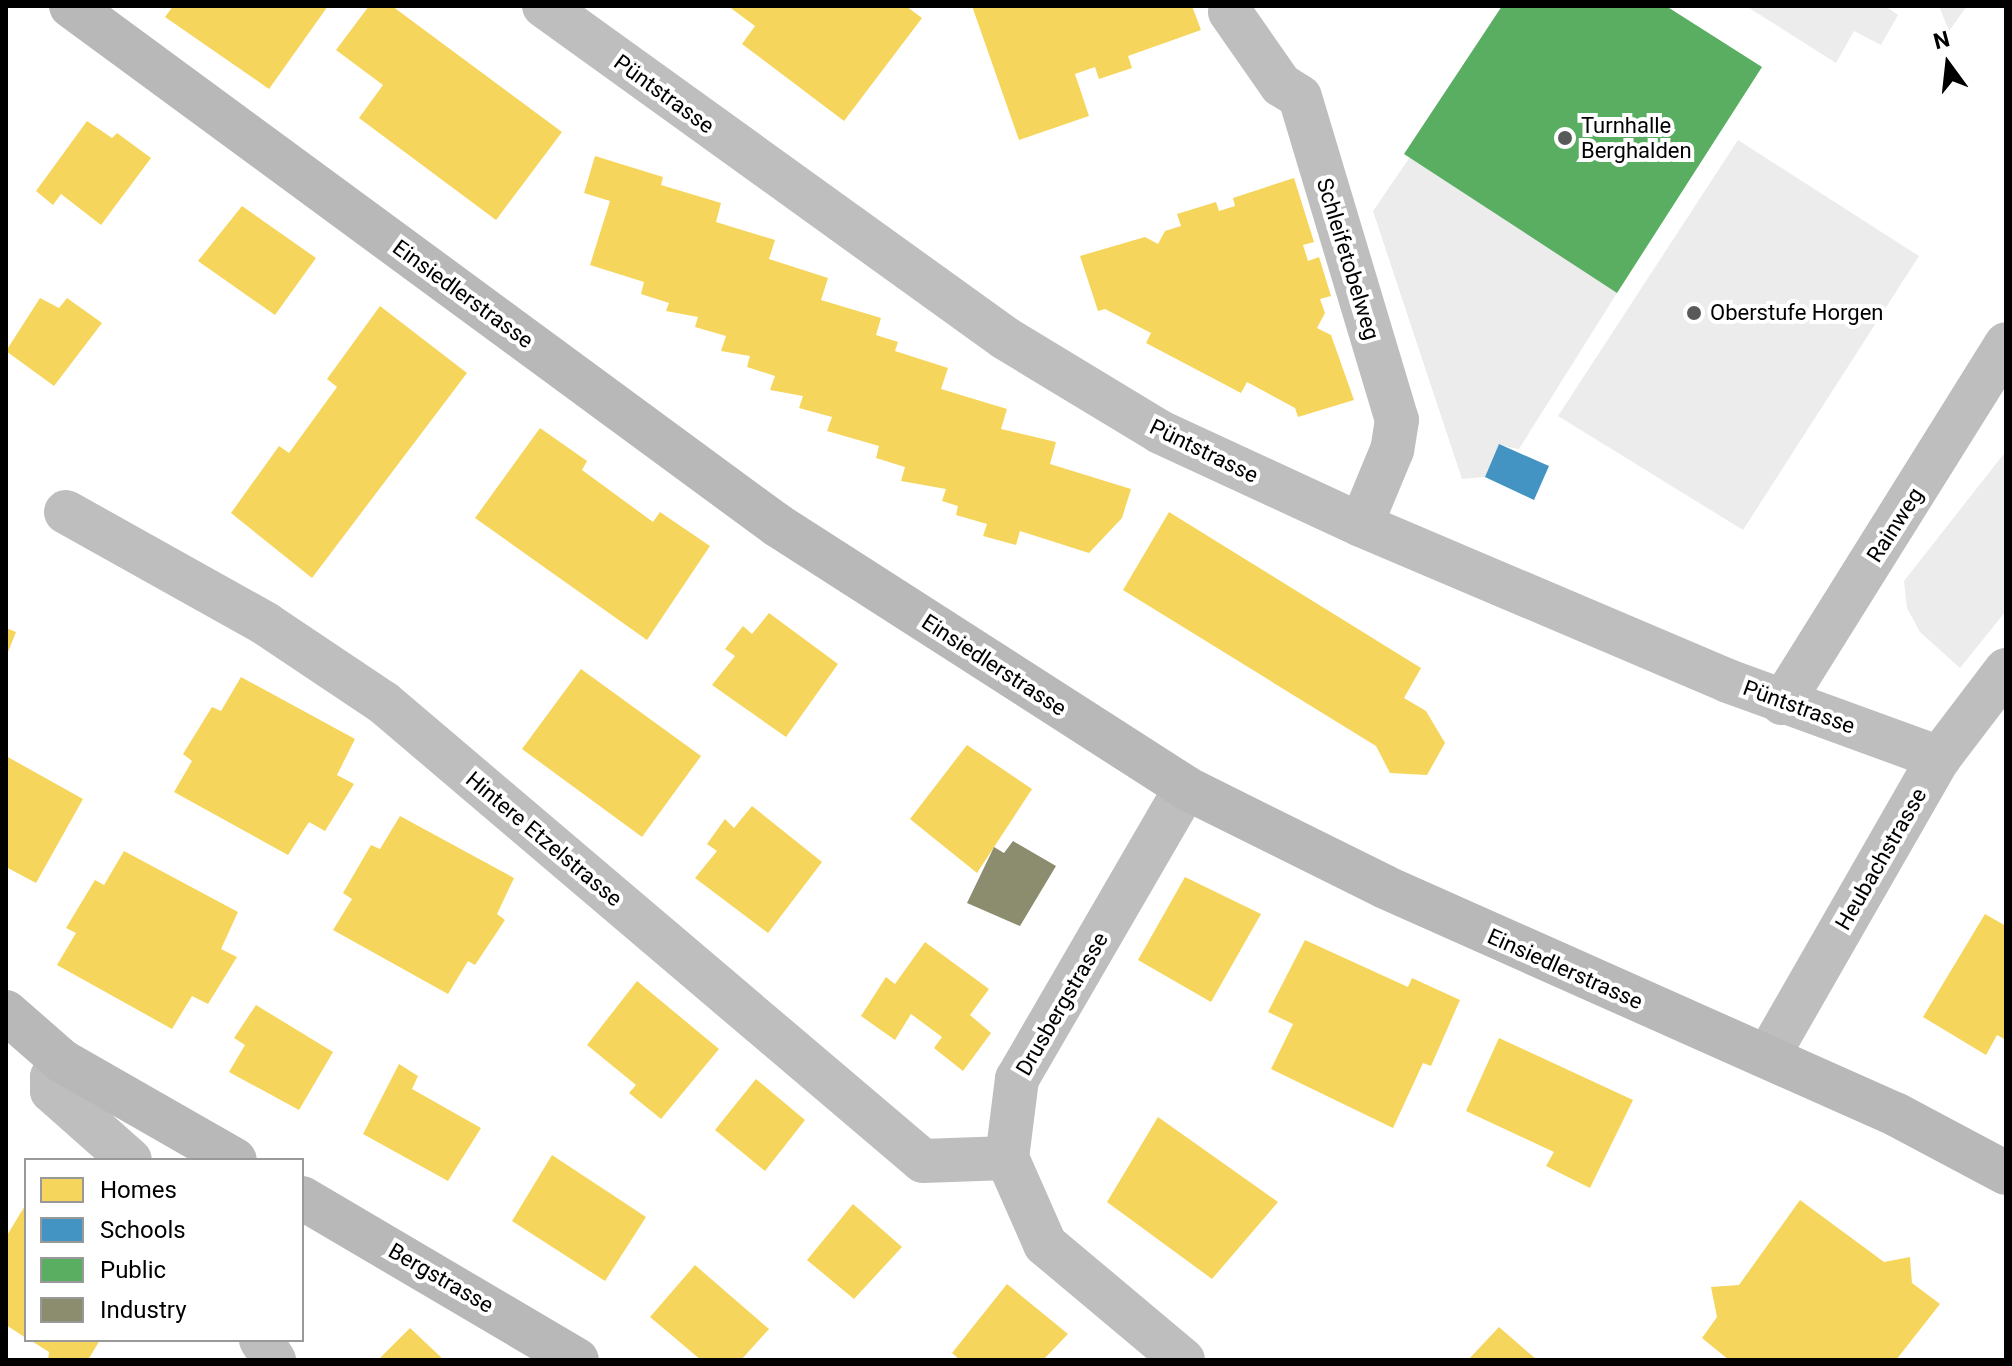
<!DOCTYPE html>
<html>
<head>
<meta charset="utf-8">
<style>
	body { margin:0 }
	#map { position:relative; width:2012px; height:1366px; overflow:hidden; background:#fff; font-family:Roboto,sans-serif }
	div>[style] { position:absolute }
	.green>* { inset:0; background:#ececec }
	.homes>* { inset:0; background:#f6d55c }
	.schools>* { inset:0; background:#4393c3 }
	.public>* { inset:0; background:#5aae61 }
	.industry>* { inset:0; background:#8c8c6e }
	.street>* { height:44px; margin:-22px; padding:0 22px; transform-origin:22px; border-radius:22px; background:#bebebe }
	.secondary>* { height:44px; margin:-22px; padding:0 22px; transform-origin:22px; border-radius:22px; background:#b8b8b8 }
	.dots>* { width:22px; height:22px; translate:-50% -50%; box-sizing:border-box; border:4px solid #fff; border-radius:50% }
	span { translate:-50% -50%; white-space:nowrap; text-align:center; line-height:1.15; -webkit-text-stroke:8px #fff; paint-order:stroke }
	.street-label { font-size:22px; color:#000 }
	.poi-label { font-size:22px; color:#000 }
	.left { translate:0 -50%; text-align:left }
	.frame { position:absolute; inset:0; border:8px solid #000; pointer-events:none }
	.legend { position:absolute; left:24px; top:1158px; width:280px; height:184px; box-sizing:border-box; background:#fff; border:2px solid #999; margin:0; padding:10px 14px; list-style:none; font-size:24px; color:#000 }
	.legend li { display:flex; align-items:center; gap:16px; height:40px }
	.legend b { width:40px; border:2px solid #999 }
	.north { position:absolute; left:1908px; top:24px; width:80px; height:80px; -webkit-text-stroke:6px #fff; paint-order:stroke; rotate:345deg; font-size:22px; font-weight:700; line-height:32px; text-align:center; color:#000 }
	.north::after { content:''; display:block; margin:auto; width:28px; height:36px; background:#000; clip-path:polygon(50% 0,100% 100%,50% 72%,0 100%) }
</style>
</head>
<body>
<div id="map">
	<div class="green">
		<div style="clip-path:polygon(1746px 6px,1885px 6px,1898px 15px,1881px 45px,1854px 31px,1836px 63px)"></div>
		<div style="clip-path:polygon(1939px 6px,1967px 6px,1949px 31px)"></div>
		<div style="clip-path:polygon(1738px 140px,1919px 256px,1743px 530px,1558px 416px)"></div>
		<div style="clip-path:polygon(1410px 157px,1617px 293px,1519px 449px,1499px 445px,1485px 477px,1462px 479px,1373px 211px)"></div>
		<div style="clip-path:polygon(2006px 451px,2006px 611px,1960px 668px,1920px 632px,1907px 608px,1904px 581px)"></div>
	</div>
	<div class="homes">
		<div style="clip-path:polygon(173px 6px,328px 6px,269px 89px,165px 17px)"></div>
		<div style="clip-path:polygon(369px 6px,392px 6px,562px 132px,496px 220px,359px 118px,383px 85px,336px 50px)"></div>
		<div style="clip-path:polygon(728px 6px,906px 6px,922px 18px,844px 121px,742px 44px,755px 26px)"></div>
		<div style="clip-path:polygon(972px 6px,1192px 6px,1201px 30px,1128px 56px,1132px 68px,1099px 79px,1095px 67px,1075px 74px,1089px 116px,1019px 140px)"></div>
		<div style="clip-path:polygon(87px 121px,112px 138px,117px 133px,151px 158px,101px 225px,61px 194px,53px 205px,36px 191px)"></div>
		<div style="clip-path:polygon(595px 156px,663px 177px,661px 185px,721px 203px,716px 222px,775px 240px,769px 259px,828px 278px,821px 300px,881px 318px,876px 335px,898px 342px,895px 351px,948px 368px,941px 389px,1007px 409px,1001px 429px,1056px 442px,1050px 464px,1131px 489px,1122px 518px,1089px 553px,1020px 531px,1016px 545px,983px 536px,987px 524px,956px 515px,958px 506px,942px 501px,946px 489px,901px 481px,905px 467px,876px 458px,879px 446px,827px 431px,832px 417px,799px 408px,803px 396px,770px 390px,775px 376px,747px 367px,750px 356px,721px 351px,726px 336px,695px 327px,698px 317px,666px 311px,669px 303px,641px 294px,644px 282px,590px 265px,610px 201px,584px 193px)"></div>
		<div style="clip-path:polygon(1294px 178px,1314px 242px,1303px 245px,1308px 261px,1319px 257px,1331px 296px,1320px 299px,1325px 313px,1317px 328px,1331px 335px,1354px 400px,1298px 417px,1295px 408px,1247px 382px,1241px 393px,1146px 343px,1151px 333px,1105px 309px,1098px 311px,1080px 256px,1145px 237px,1158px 244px,1165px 231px,1181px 226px,1177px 214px,1216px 202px,1219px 211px,1235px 206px,1233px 198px)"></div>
		<div style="clip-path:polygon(242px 206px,316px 258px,275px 315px,198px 261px)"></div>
		<div style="clip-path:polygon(40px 298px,59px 308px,67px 298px,102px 323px,54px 386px,6px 351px)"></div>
		<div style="clip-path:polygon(380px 306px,467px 373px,312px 578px,231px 513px,279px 446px,289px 453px,337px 387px,327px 379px)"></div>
		<div style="clip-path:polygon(540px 428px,587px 461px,582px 470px,653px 522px,660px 512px,710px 546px,647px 640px,475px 518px)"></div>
		<div style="clip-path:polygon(1169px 512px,1421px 668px,1404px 698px,1426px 711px,1445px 743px,1427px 775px,1390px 773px,1376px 746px,1123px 590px)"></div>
		<div style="clip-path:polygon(769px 613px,838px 664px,786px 737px,712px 685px,735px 656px,725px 649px,743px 626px,752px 634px)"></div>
		<div style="clip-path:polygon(6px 628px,16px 632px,6px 657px)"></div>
		<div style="clip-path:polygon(581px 669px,701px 756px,642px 837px,522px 749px)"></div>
		<div style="clip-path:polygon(241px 677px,355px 739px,337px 775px,354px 784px,325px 831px,309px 822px,288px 855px,174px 792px,192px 761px,183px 754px,212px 707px,221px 711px)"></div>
		<div style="clip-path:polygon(967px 745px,1032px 789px,977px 873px,910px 819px)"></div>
		<div style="clip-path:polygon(6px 756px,83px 799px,36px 883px,6px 867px)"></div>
		<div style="clip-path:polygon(752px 806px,822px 862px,768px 933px,695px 878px,717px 851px,707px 844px,725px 819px,734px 828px)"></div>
		<div style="clip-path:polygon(400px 816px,514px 878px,497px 914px,505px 920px,475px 965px,468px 961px,448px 994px,333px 930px,352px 899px,343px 893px,371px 845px,380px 849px)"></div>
		<div style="clip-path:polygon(124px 851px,238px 912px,221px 949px,237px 957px,208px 1004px,192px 996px,172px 1029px,57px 965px,76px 933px,66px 928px,95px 880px,104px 885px)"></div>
		<div style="clip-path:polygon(1185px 877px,1261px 914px,1211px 1002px,1138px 960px)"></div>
		<div style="clip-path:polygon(1985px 914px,2006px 926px,2006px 1040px,1997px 1035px,1986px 1055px,1923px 1017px)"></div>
		<div style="clip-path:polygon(1305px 940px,1408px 987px,1412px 978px,1460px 1000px,1431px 1066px,1423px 1063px,1393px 1128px,1271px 1069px,1293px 1024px,1268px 1012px)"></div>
		<div style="clip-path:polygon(925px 942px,989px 989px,970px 1015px,991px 1033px,963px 1071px,934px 1048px,942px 1037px,911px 1014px,895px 1040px,861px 1016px,886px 977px,895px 984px)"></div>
		<div style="clip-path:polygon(637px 981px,719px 1049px,661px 1119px,629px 1093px,636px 1085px,587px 1045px)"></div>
		<div style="clip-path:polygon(256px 1005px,333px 1052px,299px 1110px,229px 1072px,245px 1045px,234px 1038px)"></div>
		<div style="clip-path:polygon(1499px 1038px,1633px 1100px,1590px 1188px,1546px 1166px,1554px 1152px,1466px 1111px)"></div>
		<div style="clip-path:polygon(399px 1064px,418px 1076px,412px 1089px,481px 1128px,448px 1181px,363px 1134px)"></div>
		<div style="clip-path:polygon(756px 1079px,805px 1120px,765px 1171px,715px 1130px)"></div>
		<div style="clip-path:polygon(1158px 1117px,1278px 1202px,1212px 1279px,1107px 1202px)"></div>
		<div style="clip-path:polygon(552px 1155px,646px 1217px,605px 1281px,512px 1221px)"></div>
		<div style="clip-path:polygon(1800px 1200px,1884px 1262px,1910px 1257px,1912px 1283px,1940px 1304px,1896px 1360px,1729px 1360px,1702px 1338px,1717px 1317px,1711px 1287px,1739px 1285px)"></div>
		<div style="clip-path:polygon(26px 1204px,26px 1338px,6px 1325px,6px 1237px)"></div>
		<div style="clip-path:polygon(853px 1204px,902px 1247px,854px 1299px,807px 1260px)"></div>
		<div style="clip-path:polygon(695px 1265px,769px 1329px,741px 1360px,701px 1360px,650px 1317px)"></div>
		<div style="clip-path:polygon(1007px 1284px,1068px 1334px,1043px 1360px,960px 1360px,952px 1353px)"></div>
		<div style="clip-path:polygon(1499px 1327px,1537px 1360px,1468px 1360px)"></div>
		<div style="clip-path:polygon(410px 1328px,444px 1360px,378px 1360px)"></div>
		<div style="clip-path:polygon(30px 1340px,100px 1340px,88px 1360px,48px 1360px,49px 1352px)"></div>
	</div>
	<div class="schools">
		<div style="clip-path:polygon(1499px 444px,1549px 466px,1534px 500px,1485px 477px)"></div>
	</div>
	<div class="public">
		<div style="clip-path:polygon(1502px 6px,1666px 6px,1762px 67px,1617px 293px,1404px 154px)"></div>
	</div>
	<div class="industry">
		<div style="clip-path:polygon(1013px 841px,1056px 866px,1020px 926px,967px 903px,994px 847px,1004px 853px)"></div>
	</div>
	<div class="street">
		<div style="left:544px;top:6px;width:568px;rotate:35.76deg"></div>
		<div style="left:1005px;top:338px;width:181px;rotate:31.2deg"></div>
		<div style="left:1160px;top:432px;width:221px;rotate:24.8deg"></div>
		<div style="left:1361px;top:525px;width:399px;rotate:23deg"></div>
		<div style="left:1728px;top:681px;width:225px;rotate:20deg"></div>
		<div style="left:1230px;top:12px;width:89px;rotate:55.1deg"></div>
		<div style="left:1281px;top:85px;width:22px;rotate:32deg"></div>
		<div style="left:1300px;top:97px;width:337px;rotate:73.3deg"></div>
		<div style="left:1397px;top:420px;width:30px;rotate:99deg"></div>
		<div style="left:1392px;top:450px;width:81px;rotate:112.5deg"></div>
		<div style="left:66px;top:512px;width:229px;rotate:29.2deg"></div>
		<div style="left:266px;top:624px;width:142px;rotate:33.8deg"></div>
		<div style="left:384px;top:703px;width:707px;rotate:40.36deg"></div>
		<div style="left:923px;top:1161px;width:84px;rotate:-2deg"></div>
		<div style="left:1782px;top:703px;width:423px;rotate:-58deg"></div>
		<div style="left:1768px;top:1056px;width:344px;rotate:-60.2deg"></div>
		<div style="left:1939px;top:758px;width:111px;rotate:-52.7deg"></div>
		<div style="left:62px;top:1061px;width:19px;rotate:122deg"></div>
		<div style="left:52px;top:1077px;width:14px;rotate:90deg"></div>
		<div style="left:52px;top:1091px;width:104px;rotate:41.5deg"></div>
		<div style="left:261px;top:1340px;width:24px;rotate:57deg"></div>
		<div style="left:1183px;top:1360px;width:180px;rotate:-140deg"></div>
		<div style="left:1045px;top:1244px;width:94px;rotate:-113.8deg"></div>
		<div style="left:1007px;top:1158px;width:80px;rotate:-82.8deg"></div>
		<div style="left:1017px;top:1079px;width:337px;rotate:-59.9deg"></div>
	</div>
	<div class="secondary">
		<div style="left:71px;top:6px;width:876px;rotate:36.32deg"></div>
		<div style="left:777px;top:525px;width:486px;rotate:32.7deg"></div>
		<div style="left:1186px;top:788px;width:222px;rotate:26.4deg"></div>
		<div style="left:1385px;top:887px;width:560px;rotate:24deg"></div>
		<div style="left:1897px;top:1115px;width:123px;rotate:28deg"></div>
		<div style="left:6px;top:1012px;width:74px;rotate:41.2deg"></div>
		<div style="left:62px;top:1061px;width:199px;rotate:29.8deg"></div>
		<div style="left:302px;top:1198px;width:319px;rotate:30.5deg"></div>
	</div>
	<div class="dots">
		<div style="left:1565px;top:138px;background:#595959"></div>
		<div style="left:1694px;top:313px;background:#595959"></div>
	</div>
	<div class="street-label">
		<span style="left:664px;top:94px;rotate:36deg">Püntstrasse</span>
		<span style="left:1348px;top:259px;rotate:73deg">Schleifetobelweg</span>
		<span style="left:463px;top:294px;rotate:36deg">Einsiedlerstrasse</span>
		<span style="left:1204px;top:451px;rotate:26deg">Püntstrasse</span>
		<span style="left:1895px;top:525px;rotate:-57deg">Rainweg</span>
		<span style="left:994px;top:665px;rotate:33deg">Einsiedlerstrasse</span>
		<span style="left:1799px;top:707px;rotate:20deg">Püntstrasse</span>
		<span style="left:544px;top:839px;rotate:40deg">Hintere Etzelstrasse</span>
		<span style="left:1881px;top:859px;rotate:-60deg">Heubachstrasse</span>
		<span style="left:1565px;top:969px;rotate:24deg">Einsiedlerstrasse</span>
		<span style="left:1062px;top:1004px;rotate:-60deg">Drusbergstrasse</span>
		<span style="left:441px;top:1278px;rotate:30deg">Bergstrasse</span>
	</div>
	<div class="poi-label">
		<span class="left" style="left:1581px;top:138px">Turnhalle<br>Berghalden</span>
		<span class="left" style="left:1710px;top:313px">Oberstufe Horgen</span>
	</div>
	<div class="frame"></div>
	<ul class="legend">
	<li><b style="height:22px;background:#f6d55c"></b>Homes</li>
	<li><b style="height:22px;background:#4393c3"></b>Schools</li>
	<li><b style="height:22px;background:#5aae61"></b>Public</li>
	<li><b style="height:22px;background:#8c8c6e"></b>Industry</li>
	</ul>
	<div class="north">N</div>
</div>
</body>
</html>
